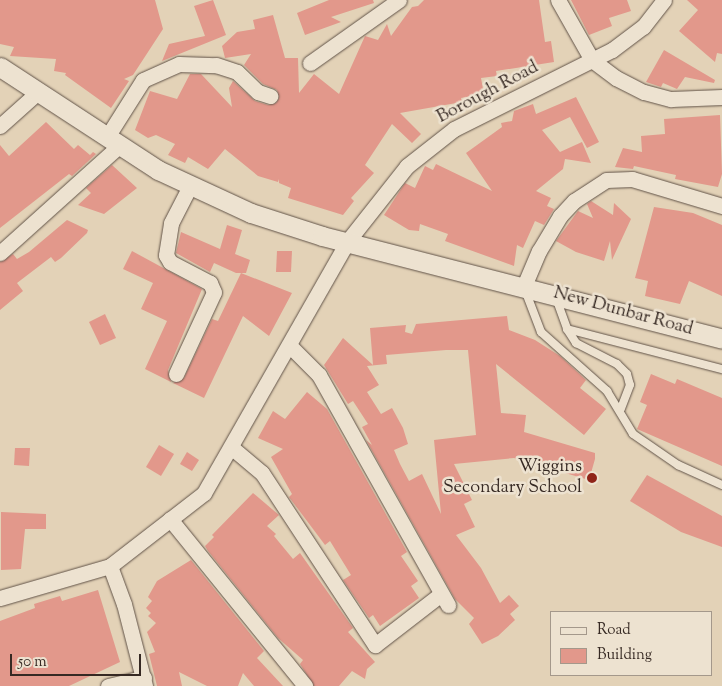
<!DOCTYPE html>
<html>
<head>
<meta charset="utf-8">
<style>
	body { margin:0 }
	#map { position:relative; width:722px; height:686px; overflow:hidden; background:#e3d2b7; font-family:"Sorts Mill Goudy",serif }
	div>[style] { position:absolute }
	.building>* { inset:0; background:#e2988b }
	.roads { filter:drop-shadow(0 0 1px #615348) drop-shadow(0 0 1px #615348) }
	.service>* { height:8px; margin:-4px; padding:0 4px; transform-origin:4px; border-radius:4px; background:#ede2d0 }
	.minor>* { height:15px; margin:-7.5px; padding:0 7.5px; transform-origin:7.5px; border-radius:7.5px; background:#ede2d0 }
	.tertiary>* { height:19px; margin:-9.5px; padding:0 9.5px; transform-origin:9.5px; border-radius:9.5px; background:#ede2d0 }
	.dots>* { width:14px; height:14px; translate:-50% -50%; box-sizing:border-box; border:2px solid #ede2d0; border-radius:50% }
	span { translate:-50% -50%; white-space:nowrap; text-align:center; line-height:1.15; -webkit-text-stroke:5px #ede2d0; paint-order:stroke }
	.street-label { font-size:18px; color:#362923 }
	.poi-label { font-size:18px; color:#362923 }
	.right { translate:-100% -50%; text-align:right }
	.legend { position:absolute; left:550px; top:611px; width:162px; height:65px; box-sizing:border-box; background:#ede2d0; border:1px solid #a4988b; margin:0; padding:6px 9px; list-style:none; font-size:15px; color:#362923 }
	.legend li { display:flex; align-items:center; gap:10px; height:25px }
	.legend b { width:25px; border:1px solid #a4988b }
	.scale { position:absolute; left:10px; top:654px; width:131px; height:22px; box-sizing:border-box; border:2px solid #362923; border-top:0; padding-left:6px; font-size:15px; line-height:18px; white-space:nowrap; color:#362923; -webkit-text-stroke:4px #ede2d0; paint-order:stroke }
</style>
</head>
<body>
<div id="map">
	<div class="building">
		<div style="clip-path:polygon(0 0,155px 0,163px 29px,133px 75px,124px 79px,129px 81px,111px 108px,65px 75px,66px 73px,54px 71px,56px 59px,10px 56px,14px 47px,0 44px)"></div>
		<div style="clip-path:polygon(213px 0,226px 35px,162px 61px,169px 44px,205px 36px,194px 6px)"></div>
		<div style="clip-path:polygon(329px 0,373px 0,374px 3px,331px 17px,341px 22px,305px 35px,297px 13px)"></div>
		<div style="clip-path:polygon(424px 0,539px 0,545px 42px,551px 41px,554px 62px,496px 71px,497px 76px,481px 78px,484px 94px,461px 98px,462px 102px,400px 113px,421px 134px,412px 143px,392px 124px,365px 165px,374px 173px,351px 198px,354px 201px,343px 215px,288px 198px,291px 188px,279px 183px,279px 179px,278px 182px,258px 176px,225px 149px,208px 169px,188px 157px,185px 163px,168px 155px,175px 144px,156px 135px,148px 138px,135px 130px,150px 91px,177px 99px,190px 74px,201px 74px,232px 107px,229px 88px,233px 81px,255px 101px,268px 105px,276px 103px,279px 98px,277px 90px,263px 84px,244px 65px,251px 54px,225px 58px,222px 46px,237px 32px,255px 29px,253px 20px,273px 15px,285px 58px,298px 58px,299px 93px,314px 74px,339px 94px,365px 36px,378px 40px,387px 24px,391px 36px,412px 7px,418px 6px)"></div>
		<div style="clip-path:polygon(571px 0,627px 0,631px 11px,609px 18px,612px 26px,589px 35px)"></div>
		<div style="clip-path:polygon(687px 0,722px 0,722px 54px,717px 53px,715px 62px,679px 31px,698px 10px)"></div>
		<div style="clip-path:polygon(664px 50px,715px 80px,714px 83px,685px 77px,677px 89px,663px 83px,661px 87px,646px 82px)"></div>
		<div style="clip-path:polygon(576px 97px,599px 142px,587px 148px,570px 117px,542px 130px,560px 152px,582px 142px,591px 163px,565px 159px,563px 169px,536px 191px,551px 198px,547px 206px,554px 209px,544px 225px,535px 221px,523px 248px,517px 245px,514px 266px,445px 241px,448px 234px,420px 224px,419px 231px,409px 230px,384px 215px,405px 183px,415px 188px,425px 166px,433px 170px,436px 164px,492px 191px,466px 153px,502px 127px,501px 123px,512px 121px,514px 111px,533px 104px,536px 114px)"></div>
		<div style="clip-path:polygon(720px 115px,722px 174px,718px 187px,675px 179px,676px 175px,634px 166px,633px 169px,615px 167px,623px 148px,642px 152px,641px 136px,665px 134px,664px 119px)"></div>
		<div style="clip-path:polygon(46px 122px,74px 149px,78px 145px,90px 155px,93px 152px,96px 154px,72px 176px,69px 174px,0 228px,0 145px,9px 156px)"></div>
		<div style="clip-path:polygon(112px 165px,137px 188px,104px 214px,78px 205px,91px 193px,86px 188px)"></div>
		<div style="clip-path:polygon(591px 201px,613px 215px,614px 203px,631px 219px,612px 260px,610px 241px,604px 261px,576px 252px,556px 241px,578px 211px,593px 218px,587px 204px)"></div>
		<div style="clip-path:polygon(654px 207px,693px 213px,722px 225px,722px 296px,689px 281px,680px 304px,645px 296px,648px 281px,635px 278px)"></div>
		<div style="clip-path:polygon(67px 220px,88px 230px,87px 233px,61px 258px,55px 262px,51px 257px,17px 283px,23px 291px,0 310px,0 262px,13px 254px,17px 259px,29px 252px)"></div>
		<div style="clip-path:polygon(227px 225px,242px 230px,235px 254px,250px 260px,246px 273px,236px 273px,214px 263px,210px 272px,176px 253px,181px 232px,220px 249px)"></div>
		<div style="clip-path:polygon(132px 251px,202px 289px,168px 370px,171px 382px,145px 369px,167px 321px,141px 309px,153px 283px,123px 269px)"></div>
		<div style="clip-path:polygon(277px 251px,292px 251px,291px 272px,276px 272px)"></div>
		<div style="clip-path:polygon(241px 273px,292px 293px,269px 336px,243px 316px,204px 398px,173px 383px,184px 378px,212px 319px,218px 321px)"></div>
		<div style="clip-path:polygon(105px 314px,116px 338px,100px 345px,89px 322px)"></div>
		<div style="clip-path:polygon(evenodd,507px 316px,509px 330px,535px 340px,560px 356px,586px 380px,580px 388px,606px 409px,584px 435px,496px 364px,501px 413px,526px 415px,524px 432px,595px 453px,595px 459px,589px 480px,514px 458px,454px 464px,472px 500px,464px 504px,475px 527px,456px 535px,481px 568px,500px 603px,509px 595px,519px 606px,510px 614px,515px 620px,498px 636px,482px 644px,469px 624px,474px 618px,455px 599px,366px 440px,372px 445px,362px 427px,368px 424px,353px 401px,348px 404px,324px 365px,343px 338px,373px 365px,370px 328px,406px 325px,405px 332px,412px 334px,416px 324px,507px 316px,446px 350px,468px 350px,476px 435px,434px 440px,441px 514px,422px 474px,409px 481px,400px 464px,394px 450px,408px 444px,403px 428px,392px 408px,381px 414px,367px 392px,379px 385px,367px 366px,387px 364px,386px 355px,446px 350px)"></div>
		<div style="clip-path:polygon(651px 374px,675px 384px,677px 379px,722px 398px,722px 466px,637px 429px,647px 405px,640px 402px)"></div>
		<div style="clip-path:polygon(307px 392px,327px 409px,407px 552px,401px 556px,418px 581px,411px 586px,419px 598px,380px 626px,373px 615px,369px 618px,343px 580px,351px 575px,330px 541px,325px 545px,289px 497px,292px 494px,271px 457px,283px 449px,258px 438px,273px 411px,285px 419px)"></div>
		<div style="clip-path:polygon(159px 445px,174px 454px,161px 476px,146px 467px)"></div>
		<div style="clip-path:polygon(15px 448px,30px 448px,29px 466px,14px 465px)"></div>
		<div style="clip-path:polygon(187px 452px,199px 460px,192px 471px,180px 464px)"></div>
		<div style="clip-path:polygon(647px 475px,722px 516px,722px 547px,681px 532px,630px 501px)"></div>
		<div style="clip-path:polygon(253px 493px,279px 515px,267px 526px,276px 534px,274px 536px,293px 559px,300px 553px,353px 628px,348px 632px,375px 662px,367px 669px,365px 679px,352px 671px,339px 686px,314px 686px,300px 664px,303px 660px,278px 638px,208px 551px,205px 546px,214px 537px,212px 535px)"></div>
		<div style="clip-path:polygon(1px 512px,46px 514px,46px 529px,25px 529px,21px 569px,1px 570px)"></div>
		<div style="clip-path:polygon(191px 560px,264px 651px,257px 658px,283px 686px,254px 686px,243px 673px,238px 686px,207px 686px,179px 672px,182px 686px,157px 686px,149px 654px,155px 652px,147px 632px,156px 623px,148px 616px,151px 613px,146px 608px,152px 601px,148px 597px,157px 581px)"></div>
		<div style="clip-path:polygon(98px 590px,120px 662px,69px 686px,0 686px,0 621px,35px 608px,34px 604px,60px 596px,62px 601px)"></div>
	</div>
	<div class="roads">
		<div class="service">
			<div style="left:525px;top:290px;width:45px;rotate:69.1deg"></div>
			<div style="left:541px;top:332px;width:89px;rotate:41.8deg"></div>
			<div style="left:607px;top:391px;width:50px;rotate:58.8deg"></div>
			<div style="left:633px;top:434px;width:55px;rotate:34.6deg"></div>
			<div style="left:678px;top:465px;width:48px;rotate:24.4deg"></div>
			<div style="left:556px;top:298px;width:33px;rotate:70deg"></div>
			<div style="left:567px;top:329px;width:160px;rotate:14.5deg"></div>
			<div style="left:567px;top:329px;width:17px;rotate:57deg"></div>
			<div style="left:576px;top:343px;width:46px;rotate:27.1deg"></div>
			<div style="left:617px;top:364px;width:14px;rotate:45deg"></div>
			<div style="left:627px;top:374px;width:11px;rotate:75deg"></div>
			<div style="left:630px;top:385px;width:26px;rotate:111deg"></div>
		</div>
		<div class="minor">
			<div style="left:558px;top:0;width:69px;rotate:60.5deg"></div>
			<div style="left:592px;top:60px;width:30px;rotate:37deg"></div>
			<div style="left:616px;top:78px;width:31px;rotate:27deg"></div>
			<div style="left:644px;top:92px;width:28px;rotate:15deg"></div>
			<div style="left:671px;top:99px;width:51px;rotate:-2.2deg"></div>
			<div style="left:310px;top:63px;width:109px;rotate:-35.3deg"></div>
			<div style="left:0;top:126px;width:51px;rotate:-41.8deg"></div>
			<div style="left:107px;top:137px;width:67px;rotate:-57.7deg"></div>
			<div style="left:143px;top:80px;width:39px;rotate:-24deg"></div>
			<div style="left:179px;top:64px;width:37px;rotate:2deg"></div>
			<div style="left:216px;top:65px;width:22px;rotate:18deg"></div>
			<div style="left:237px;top:72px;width:29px;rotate:44deg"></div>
			<div style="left:258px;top:92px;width:13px;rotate:18deg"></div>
			<div style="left:0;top:253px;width:161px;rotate:-42deg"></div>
			<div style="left:524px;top:286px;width:38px;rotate:-67deg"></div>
			<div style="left:539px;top:251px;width:41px;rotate:-59deg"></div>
			<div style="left:560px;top:216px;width:21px;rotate:-47deg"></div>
			<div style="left:574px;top:201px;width:38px;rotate:-33deg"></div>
			<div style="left:606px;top:180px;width:26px;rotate:-2deg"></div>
			<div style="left:632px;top:179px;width:94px;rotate:16.7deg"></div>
			<div style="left:290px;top:346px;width:41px;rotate:45deg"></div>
			<div style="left:319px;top:375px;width:264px;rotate:60.7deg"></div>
			<div style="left:176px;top:374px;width:90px;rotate:-65.1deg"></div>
			<div style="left:214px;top:292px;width:10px;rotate:-114deg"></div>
			<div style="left:210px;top:283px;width:45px;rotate:-152.3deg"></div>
			<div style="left:170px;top:262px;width:8px;rotate:-120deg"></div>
			<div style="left:166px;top:255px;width:32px;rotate:-81deg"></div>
			<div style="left:171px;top:223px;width:42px;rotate:-62.8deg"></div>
			<div style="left:231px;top:447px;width:40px;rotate:40deg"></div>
			<div style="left:262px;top:473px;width:206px;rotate:56.7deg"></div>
			<div style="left:375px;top:645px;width:83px;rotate:-37.7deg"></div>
			<div style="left:170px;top:519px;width:215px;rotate:51deg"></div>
			<div style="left:110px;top:566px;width:119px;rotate:-37.8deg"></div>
			<div style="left:204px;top:493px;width:289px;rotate:-60.3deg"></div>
			<div style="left:347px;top:242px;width:97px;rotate:-51.7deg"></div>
			<div style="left:407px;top:166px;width:60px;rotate:-38.2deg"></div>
			<div style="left:454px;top:129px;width:177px;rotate:-26.6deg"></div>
			<div style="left:612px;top:50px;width:39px;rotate:-37deg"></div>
			<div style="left:643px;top:27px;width:34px;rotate:-52deg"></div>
			<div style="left:0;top:598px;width:115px;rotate:-16.2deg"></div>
			<div style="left:110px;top:566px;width:40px;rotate:69.8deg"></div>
			<div style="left:124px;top:604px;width:85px;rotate:75.6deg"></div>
			<div style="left:108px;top:686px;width:37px;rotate:-13deg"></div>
		</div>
		<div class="tertiary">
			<div style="left:0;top:67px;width:189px;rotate:33.1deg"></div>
			<div style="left:158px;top:170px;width:102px;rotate:24.8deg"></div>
			<div style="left:251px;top:213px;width:75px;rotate:17.9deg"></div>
			<div style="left:322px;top:236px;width:413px;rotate:14.4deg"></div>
		</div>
	</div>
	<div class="dots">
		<div style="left:592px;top:478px;background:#8f2418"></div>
	</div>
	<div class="street-label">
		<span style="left:488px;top:93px;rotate:-28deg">Borough Road</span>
		<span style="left:623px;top:312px;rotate:15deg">New Dunbar Road</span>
	</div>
	<div class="poi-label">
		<span class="right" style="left:582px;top:478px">Wiggins<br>Secondary School</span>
	</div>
	<ul class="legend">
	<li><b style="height:6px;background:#ede2d0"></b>Road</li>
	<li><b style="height:14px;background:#e2988b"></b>Building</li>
	</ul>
	<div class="scale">50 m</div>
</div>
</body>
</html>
